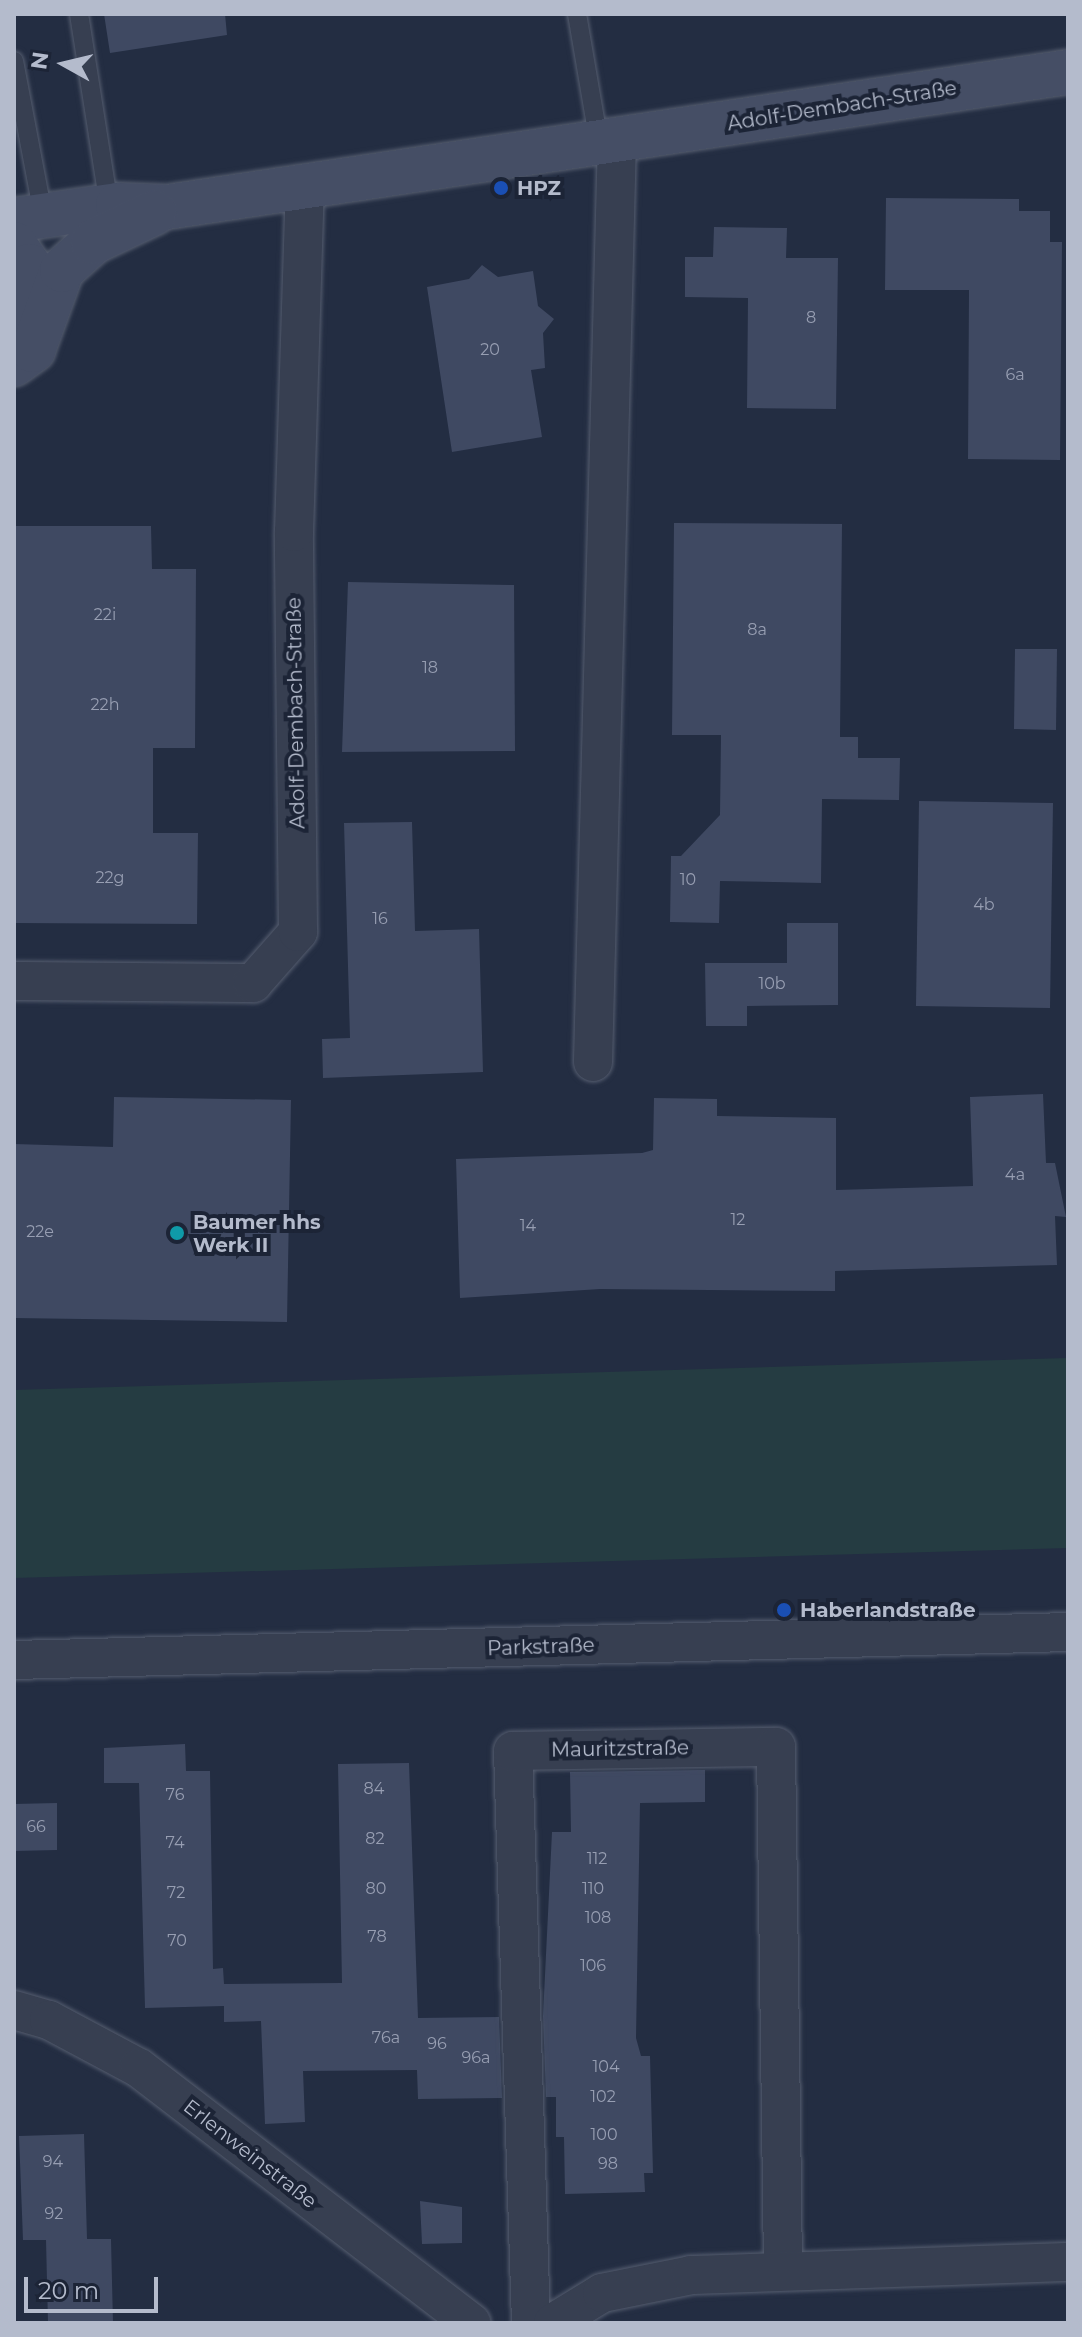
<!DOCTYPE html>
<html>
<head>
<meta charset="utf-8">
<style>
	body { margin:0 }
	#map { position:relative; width:1082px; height:2337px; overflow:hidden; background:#232d42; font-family:Montserrat,sans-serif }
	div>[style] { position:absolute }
	.green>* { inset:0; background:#253c42 }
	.building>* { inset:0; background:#3f4962 }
	.roads { filter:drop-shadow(0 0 2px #555d6f) drop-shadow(0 0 2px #555d6f) }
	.service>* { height:18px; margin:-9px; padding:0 9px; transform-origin:9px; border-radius:9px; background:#373f51 }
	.minor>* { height:38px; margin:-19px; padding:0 19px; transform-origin:19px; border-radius:19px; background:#373f51 }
	.secondary>* { height:44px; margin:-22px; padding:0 22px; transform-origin:22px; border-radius:22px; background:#454e65 }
	.dots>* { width:22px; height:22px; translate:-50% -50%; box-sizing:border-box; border:4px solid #1c2436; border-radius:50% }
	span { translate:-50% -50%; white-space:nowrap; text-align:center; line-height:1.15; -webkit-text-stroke:8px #1c2436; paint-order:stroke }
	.number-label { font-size:16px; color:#979eb2 }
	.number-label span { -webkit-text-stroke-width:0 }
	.street-label { font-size:20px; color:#b4bbcc }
	.poi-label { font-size:20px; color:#b4bbcc; font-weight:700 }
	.left { translate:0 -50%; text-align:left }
	.frame { position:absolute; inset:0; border:16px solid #b4bbcc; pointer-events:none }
	.north { position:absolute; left:24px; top:24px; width:80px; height:80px; -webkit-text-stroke:6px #1c2436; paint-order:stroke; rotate:278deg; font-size:22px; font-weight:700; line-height:32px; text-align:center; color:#b4bbcc }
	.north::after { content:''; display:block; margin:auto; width:28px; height:36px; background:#b4bbcc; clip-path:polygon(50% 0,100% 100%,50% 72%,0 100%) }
	.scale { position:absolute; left:24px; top:2277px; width:134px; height:36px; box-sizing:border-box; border:4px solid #b4bbcc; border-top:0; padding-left:10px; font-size:24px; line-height:28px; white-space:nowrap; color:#b4bbcc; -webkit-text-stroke:6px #1c2436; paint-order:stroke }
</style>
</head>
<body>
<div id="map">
	<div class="green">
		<div style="clip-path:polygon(1068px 1358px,1068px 1548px,14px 1578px,14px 1390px)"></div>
	</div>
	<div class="building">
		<div style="clip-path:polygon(104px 14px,225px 14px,227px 35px,110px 53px)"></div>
		<div style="clip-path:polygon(886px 198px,1019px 199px,1019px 211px,1050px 211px,1050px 242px,1062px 242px,1060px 460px,968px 459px,969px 290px,885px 290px)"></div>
		<div style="clip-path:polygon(714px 227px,787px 228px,786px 258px,838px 258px,836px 409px,747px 408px,748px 298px,685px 297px,685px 257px,713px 257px)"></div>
		<div style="clip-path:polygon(482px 265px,498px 277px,533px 271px,538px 306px,554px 319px,543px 333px,545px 368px,531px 370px,542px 437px,452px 452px,427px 287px,469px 279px)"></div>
		<div style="clip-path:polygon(674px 523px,842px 524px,840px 737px,858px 737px,858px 758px,900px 758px,899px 800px,822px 799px,821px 883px,720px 881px,719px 923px,670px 922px,671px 856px,681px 856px,720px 815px,721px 735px,672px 735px)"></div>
		<div style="clip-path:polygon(14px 526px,151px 526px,152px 569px,196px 569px,195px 748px,153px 748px,153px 833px,198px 833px,197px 924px,14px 923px)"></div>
		<div style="clip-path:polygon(348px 582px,514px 585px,515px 751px,342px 752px)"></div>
		<div style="clip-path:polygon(1015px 649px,1057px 649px,1056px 730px,1014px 729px)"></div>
		<div style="clip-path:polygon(919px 801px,1053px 803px,1050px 1008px,916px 1006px)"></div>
		<div style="clip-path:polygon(412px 822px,415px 931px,479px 929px,483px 1072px,323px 1078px,322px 1039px,350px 1038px,344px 823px)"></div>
		<div style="clip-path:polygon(787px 923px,838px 923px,838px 1005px,747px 1006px,747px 1026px,706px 1026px,705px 963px,787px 963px)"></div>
		<div style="clip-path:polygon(1043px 1094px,1046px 1163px,1055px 1163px,1066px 1217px,1055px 1216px,1057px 1265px,835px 1271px,835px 1291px,600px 1289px,460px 1298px,456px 1159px,642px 1153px,653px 1150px,654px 1098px,717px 1099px,717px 1116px,836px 1118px,836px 1190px,973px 1186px,970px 1097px)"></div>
		<div style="clip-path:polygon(114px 1097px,291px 1100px,287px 1322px,14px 1318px,14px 1144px,113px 1147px)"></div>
		<div style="clip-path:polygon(185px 1744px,186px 1771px,210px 1771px,213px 1969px,223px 1968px,224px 1984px,342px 1983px,338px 1764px,409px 1763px,418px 2018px,499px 2017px,502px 2098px,418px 2099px,417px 2070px,303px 2071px,305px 2122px,265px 2124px,261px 2021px,224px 2022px,224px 2006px,145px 2008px,139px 1783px,104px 1783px,104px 1748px)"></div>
		<div style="clip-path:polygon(705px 1770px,705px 1802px,640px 1803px,636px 2038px,641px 2056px,650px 2056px,653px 2173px,644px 2173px,645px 2192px,565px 2194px,564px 2137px,556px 2137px,556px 2097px,546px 2097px,543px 2016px,552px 1832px,571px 1832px,570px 1772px)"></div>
		<div style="clip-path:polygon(57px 1803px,57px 1850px,14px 1851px,14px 1804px)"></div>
		<div style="clip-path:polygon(84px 2134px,87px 2239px,111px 2239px,113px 2323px,48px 2323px,46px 2240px,23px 2240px,19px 2136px)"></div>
		<div style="clip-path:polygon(420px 2201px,462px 2207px,462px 2243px,422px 2244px)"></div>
	</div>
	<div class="roads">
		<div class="service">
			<div style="left:79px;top:14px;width:194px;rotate:81.1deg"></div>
			<div style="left:577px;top:14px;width:131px;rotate:80.3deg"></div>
			<div style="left:14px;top:61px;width:157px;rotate:79.3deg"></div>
		</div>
		<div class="minor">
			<div style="left:14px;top:981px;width:239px;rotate:0.5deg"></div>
			<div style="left:253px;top:983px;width:68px;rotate:-48.6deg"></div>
			<div style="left:298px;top:932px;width:400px;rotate:-90.6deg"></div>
			<div style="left:294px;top:532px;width:345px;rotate:-88.2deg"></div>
			<div style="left:593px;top:1062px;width:922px;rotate:-88.51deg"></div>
			<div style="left:14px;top:1660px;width:1054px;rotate:-1.52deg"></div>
			<div style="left:14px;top:2010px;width:36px;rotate:16deg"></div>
			<div style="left:49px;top:2020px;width:102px;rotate:28.1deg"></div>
			<div style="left:139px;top:2068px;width:419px;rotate:37.5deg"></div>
			<div style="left:531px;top:2323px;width:572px;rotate:-91.8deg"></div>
			<div style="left:513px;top:1751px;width:263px;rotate:-0.9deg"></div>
			<div style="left:776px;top:1747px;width:523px;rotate:89.23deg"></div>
			<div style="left:553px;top:2323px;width:57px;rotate:-31.5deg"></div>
			<div style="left:602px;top:2293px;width:91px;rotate:-11.4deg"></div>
			<div style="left:691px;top:2275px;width:377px;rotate:-2deg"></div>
		</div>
		<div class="secondary">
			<div style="left:14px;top:220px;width:105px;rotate:-8.2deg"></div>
			<div style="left:118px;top:205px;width:49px;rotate:2.3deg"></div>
			<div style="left:167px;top:207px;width:911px;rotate:-8.52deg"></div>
			<div style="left:14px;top:244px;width:27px;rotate:56deg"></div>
			<div style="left:29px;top:266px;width:61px;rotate:87.2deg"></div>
			<div style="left:14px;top:364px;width:24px;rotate:-36deg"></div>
			<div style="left:33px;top:350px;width:85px;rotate:-70.1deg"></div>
			<div style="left:62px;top:270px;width:42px;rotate:-42.1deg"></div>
			<div style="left:93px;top:242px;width:68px;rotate:-25.4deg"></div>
		</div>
	</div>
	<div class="dots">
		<div style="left:501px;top:188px;background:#1a4fb4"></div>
		<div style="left:177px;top:1233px;background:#0f9aa8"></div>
		<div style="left:784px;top:1610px;background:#1a4fb4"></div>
	</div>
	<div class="number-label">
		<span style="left:811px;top:318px">8</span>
		<span style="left:490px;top:350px">20</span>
		<span style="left:1015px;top:375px">6a</span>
		<span style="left:105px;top:615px">22i</span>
		<span style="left:757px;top:630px">8a</span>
		<span style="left:430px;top:668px">18</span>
		<span style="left:105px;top:705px">22h</span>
		<span style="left:110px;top:878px">22g</span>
		<span style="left:688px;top:880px">10</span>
		<span style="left:984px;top:905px">4b</span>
		<span style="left:380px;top:919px">16</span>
		<span style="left:772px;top:984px">10b</span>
		<span style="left:1015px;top:1175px">4a</span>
		<span style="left:738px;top:1220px">12</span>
		<span style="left:528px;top:1226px">14</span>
		<span style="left:40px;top:1232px">22e</span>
		<span style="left:374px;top:1789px">84</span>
		<span style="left:175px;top:1795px">76</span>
		<span style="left:36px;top:1827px">66</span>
		<span style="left:375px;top:1839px">82</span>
		<span style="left:175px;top:1843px">74</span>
		<span style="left:597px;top:1859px">112</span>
		<span style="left:376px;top:1889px">80</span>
		<span style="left:593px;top:1889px">110</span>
		<span style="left:176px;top:1893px">72</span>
		<span style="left:598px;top:1918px">108</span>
		<span style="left:377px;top:1937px">78</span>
		<span style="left:177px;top:1941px">70</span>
		<span style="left:593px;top:1966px">106</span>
		<span style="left:386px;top:2038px">76a</span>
		<span style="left:437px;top:2044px">96</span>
		<span style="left:476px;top:2058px">96a</span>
		<span style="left:606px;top:2067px">104</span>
		<span style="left:603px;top:2097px">102</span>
		<span style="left:604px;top:2135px">100</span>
		<span style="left:53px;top:2162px">94</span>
		<span style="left:608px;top:2164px">98</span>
		<span style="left:54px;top:2214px">92</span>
	</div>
	<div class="street-label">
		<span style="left:842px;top:106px;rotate:-9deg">Adolf-Dembach-Straße</span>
		<span style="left:296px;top:713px;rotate:-91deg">Adolf-Dembach-Straße</span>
		<span style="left:541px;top:1647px;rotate:-2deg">Parkstraße</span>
		<span style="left:620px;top:1749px;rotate:-1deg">Mauritzstraße</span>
		<span style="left:250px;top:2154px;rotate:38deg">Erlenweinstraße</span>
	</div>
	<div class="poi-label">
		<span class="left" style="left:517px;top:188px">HPZ</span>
		<span class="left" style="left:193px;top:1234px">Baumer hhs<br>Werk II</span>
		<span class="left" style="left:800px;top:1610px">Haberlandstraße</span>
	</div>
	<div class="frame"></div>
	<div class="north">N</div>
	<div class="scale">20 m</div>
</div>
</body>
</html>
